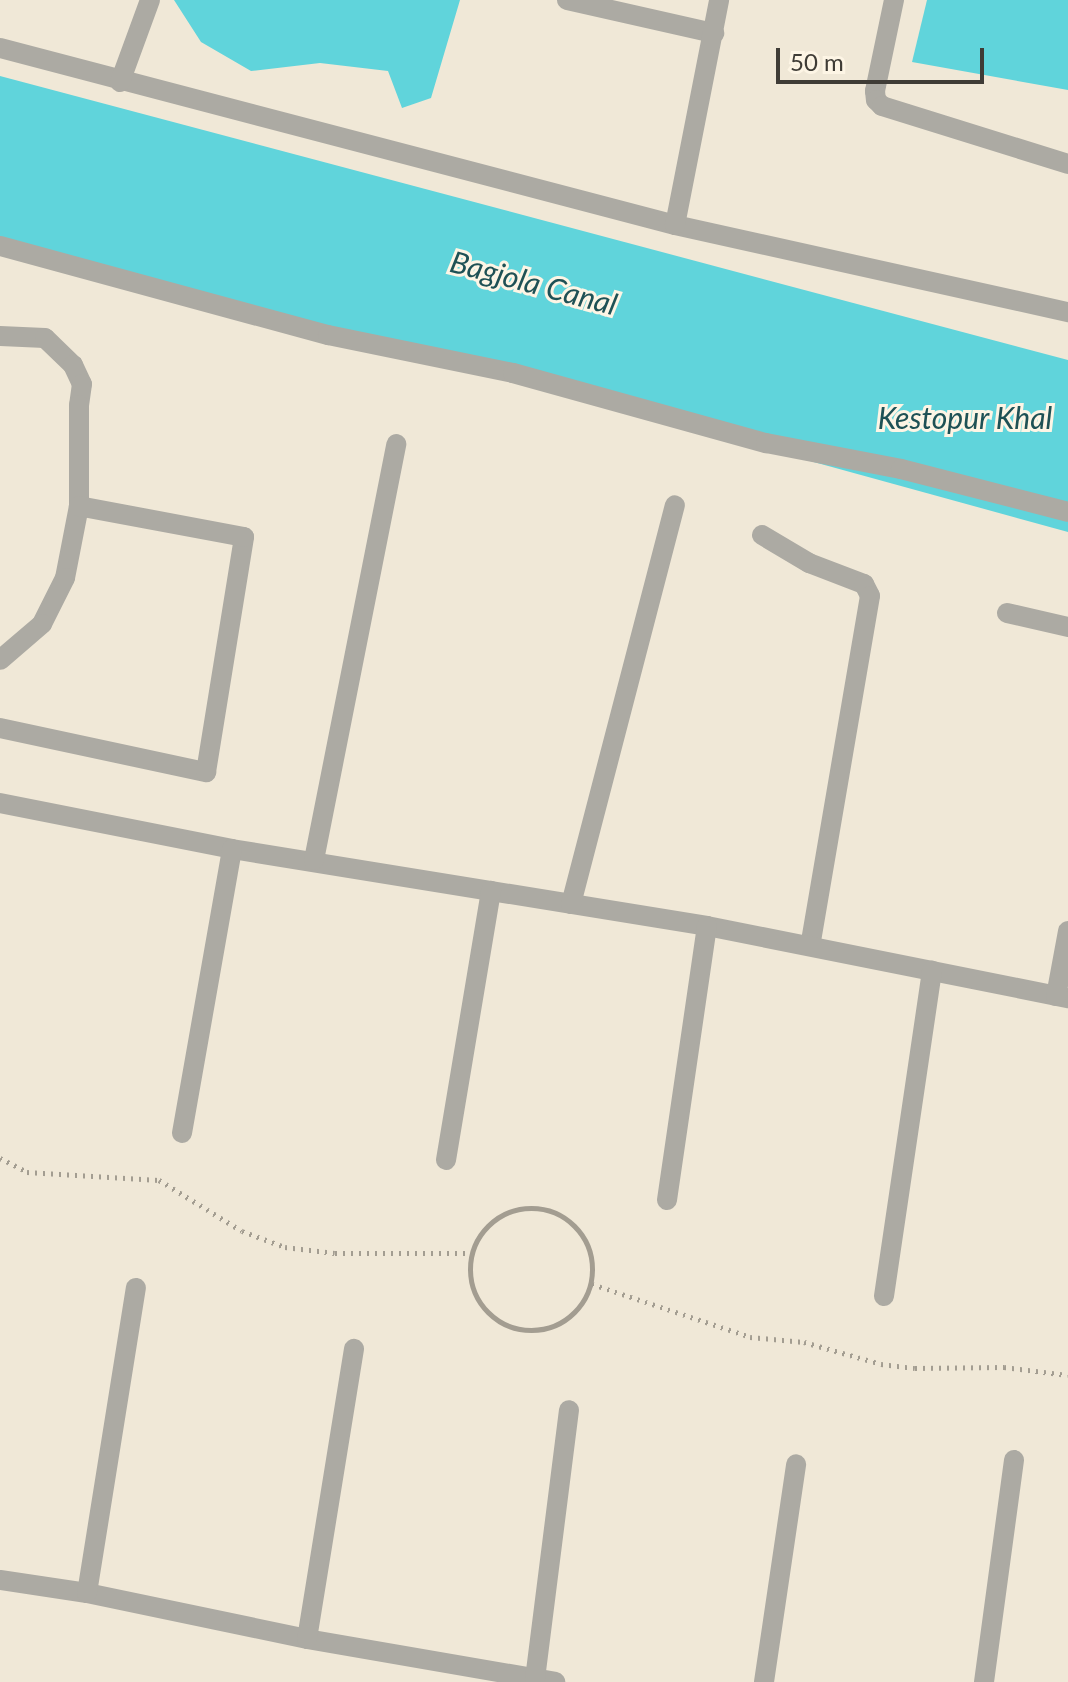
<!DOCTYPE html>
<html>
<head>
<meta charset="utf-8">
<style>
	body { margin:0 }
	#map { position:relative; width:1068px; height:1682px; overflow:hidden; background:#f0e8d7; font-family:Lato,sans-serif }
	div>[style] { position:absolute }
	.water>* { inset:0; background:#60d4db }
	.path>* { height:5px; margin-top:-2.5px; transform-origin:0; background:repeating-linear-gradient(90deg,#a39d91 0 2px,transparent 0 8px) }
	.path>.ring { margin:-2.5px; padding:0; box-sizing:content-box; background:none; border:5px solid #a39d91; border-radius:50% }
	.minor>* { height:20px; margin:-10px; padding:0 10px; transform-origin:10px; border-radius:10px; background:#acaaa3 }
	span { translate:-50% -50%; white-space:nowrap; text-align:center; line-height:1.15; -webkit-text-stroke:6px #fdf5e5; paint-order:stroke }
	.water-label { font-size:30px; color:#1e5155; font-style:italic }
	.scale { position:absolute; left:776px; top:48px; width:208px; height:36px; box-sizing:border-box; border:4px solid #3f3c36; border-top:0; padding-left:10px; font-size:24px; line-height:28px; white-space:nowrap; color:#3f3c36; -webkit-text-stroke:6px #fdf5e5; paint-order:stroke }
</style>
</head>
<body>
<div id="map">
	<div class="water">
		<div style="clip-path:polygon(174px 0,460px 0,431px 98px,402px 108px,388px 71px,320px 63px,251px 71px,201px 42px)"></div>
		<div style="clip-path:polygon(927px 0,1068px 0,1068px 90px,912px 62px)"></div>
		<div style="clip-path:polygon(0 76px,1068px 360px,1068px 532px,0 238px)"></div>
	</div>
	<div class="path">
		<div style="left:0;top:1158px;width:30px;rotate:27deg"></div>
		<div style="left:27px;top:1172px;width:132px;rotate:3.5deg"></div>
		<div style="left:159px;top:1180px;width:97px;rotate:31.6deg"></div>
		<div style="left:242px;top:1231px;width:46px;rotate:20.4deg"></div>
		<div style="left:285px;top:1247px;width:50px;rotate:6.8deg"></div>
		<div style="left:335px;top:1253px;width:136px"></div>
		<div class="ring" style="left:470px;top:1208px;width:117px;height:117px"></div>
		<div style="left:592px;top:1284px;width:167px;rotate:18.5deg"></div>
		<div style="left:750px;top:1337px;width:54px;rotate:5.3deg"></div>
		<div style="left:804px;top:1342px;width:80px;rotate:15.9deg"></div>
		<div style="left:881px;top:1364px;width:34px;rotate:7deg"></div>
		<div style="left:915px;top:1368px;width:89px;rotate:-0.6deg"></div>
		<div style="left:1004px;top:1367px;width:64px;rotate:7.1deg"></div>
	</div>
	<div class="minor">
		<div style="left:567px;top:0;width:151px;rotate:12.7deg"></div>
		<div style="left:894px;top:0;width:93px;rotate:101.8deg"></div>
		<div style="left:875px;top:91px;width:9px;rotate:84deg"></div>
		<div style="left:876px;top:100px;width:8px;rotate:45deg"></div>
		<div style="left:882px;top:106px;width:195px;rotate:17.3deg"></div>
		<div style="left:0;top:48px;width:698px;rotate:14.69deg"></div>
		<div style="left:675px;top:225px;width:403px;rotate:12.5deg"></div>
		<div style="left:120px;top:82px;width:87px;rotate:-69.9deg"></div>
		<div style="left:675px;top:225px;width:229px;rotate:-78.9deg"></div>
		<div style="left:0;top:246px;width:340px;rotate:15.2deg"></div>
		<div style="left:328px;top:335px;width:189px;rotate:11.6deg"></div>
		<div style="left:513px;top:373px;width:263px;rotate:15.5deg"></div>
		<div style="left:766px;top:443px;width:137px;rotate:10.9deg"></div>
		<div style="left:901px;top:469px;width:172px;rotate:14.4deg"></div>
		<div style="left:0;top:336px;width:45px;rotate:2.5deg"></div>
		<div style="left:45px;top:338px;width:39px;rotate:44deg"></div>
		<div style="left:73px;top:365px;width:21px;rotate:65deg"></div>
		<div style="left:82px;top:384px;width:21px;rotate:98deg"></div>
		<div style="left:79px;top:405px;width:101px;rotate:90deg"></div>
		<div style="left:79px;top:506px;width:73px;rotate:101deg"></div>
		<div style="left:65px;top:578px;width:51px;rotate:116.6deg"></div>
		<div style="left:42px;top:624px;width:55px;rotate:139.4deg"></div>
		<div style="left:762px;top:535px;width:55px;rotate:30.8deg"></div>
		<div style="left:809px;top:563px;width:59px;rotate:20.9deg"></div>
		<div style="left:864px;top:584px;width:13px;rotate:63deg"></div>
		<div style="left:870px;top:596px;width:355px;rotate:99.7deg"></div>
		<div style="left:1007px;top:613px;width:63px;rotate:12.9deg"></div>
		<div style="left:0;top:728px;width:211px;rotate:12.1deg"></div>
		<div style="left:206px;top:772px;width:238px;rotate:-80.8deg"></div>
		<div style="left:244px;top:537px;width:168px;rotate:-169.4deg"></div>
		<div style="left:0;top:803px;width:237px;rotate:11.2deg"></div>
		<div style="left:232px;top:849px;width:481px;rotate:9.2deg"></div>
		<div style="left:707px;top:926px;width:368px;rotate:11.3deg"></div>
		<div style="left:314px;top:860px;width:424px;rotate:-78.8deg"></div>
		<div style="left:571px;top:904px;width:412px;rotate:-75.4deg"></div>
		<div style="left:1056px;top:996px;width:66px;rotate:-79.5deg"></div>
		<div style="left:182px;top:1133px;width:288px;rotate:-80deg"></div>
		<div style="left:446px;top:1160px;width:273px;rotate:-80.5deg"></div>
		<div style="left:667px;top:1200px;width:277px;rotate:-81.7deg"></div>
		<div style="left:884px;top:1296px;width:329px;rotate:-81.6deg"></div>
		<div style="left:0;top:1580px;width:88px;rotate:8.5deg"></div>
		<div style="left:87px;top:1593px;width:225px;rotate:11.8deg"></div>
		<div style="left:307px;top:1639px;width:252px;rotate:9.8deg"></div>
		<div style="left:87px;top:1593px;width:309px;rotate:-80.9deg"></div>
		<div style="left:307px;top:1639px;width:294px;rotate:-80.8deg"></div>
		<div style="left:535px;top:1679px;width:271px;rotate:-82.8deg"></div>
		<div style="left:764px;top:1682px;width:220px;rotate:-81.6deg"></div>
		<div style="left:984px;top:1682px;width:224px;rotate:-82.3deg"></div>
	</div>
	<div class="water-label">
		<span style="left:534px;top:282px;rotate:15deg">Bagjola Canal</span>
		<span style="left:965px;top:417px">Kestopur Khal</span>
	</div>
	<div class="scale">50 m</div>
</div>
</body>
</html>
